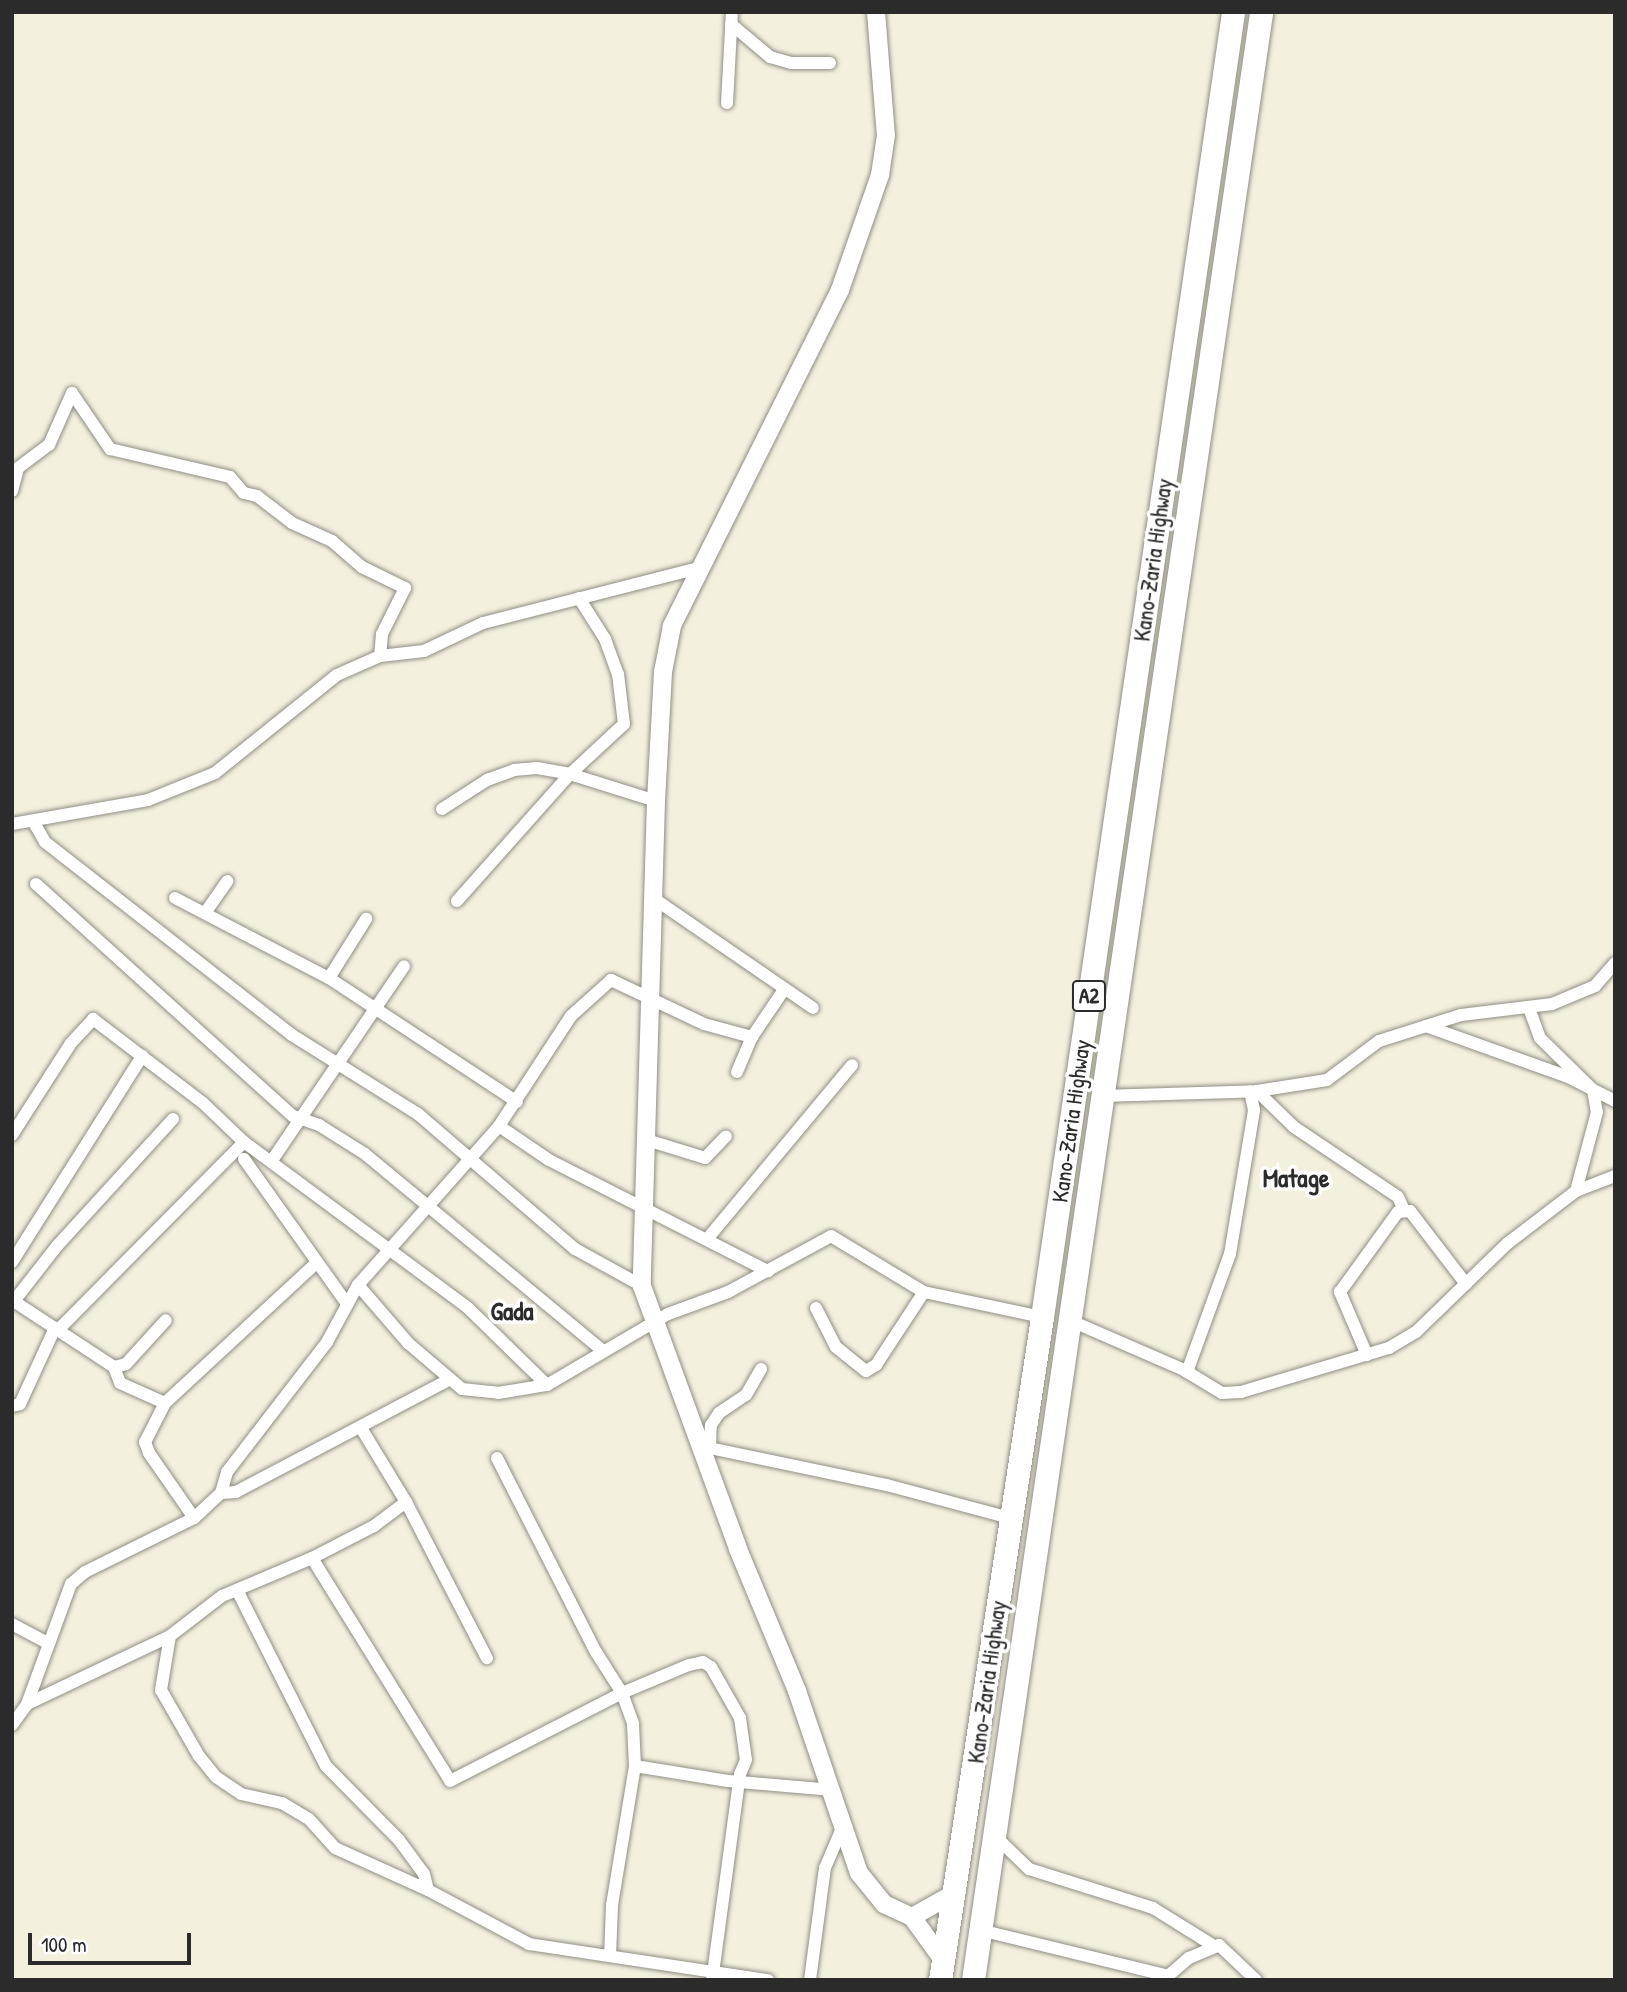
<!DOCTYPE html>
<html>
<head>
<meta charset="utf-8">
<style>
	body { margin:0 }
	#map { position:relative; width:1627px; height:1992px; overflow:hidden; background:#f3f0de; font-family:"Patrick Hand",sans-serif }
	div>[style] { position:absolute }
	.roads { filter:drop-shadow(0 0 2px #8f8e84) drop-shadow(0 0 2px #8f8e84) }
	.street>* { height:12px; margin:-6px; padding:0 6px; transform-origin:6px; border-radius:6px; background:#fff }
	.secondary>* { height:18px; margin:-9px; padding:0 9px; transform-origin:9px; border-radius:9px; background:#fff }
	.highway>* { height:23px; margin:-11.5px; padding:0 11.5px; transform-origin:11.5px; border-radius:11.5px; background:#fff }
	span { translate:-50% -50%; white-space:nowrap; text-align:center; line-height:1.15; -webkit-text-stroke:7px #fff; paint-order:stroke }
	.shield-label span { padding:2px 5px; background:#fff; border:2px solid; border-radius:5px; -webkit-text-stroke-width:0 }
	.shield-label { font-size:21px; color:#2b2b2b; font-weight:700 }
	.street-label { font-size:23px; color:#2b2b2b }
	.quarter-label { font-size:26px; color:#2b2b2b; font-weight:700 }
	.frame { position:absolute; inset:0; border:14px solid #2b2b2b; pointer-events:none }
	.scale { position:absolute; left:28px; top:1933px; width:163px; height:32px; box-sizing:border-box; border:4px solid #2b2b2b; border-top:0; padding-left:9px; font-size:21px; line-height:24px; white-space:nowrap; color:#2b2b2b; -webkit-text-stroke:5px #fff; paint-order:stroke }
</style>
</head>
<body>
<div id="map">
	<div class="roads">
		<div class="street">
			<div style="left:731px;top:24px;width:51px;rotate:40.2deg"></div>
			<div style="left:770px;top:57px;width:22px;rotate:16deg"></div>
			<div style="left:791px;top:63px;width:39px"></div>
			<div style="left:727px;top:103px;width:91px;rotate:-86.9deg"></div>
			<div style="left:12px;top:491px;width:24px;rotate:-75deg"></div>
			<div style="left:18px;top:468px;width:39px;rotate:-37deg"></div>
			<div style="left:49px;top:445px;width:57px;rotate:-66.1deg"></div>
			<div style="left:72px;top:393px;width:68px;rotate:55.8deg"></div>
			<div style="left:110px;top:449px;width:123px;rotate:13.1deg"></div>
			<div style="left:230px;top:477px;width:21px;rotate:49deg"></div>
			<div style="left:244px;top:493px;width:13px;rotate:13deg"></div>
			<div style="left:257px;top:496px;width:44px;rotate:37.6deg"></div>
			<div style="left:292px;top:523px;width:44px;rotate:24.2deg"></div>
			<div style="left:332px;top:541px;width:40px;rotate:41deg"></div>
			<div style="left:362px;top:567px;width:48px;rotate:26deg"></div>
			<div style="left:405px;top:588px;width:51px;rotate:116.6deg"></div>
			<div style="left:382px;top:634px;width:22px;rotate:95deg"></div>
			<div style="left:579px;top:598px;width:49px;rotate:57.6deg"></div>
			<div style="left:605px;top:639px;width:37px;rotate:70deg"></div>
			<div style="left:618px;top:674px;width:50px;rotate:83.2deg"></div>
			<div style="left:624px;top:724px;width:74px;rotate:137.2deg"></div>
			<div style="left:570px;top:774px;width:90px;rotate:17.4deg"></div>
			<div style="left:442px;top:809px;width:54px;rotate:-32.8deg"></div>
			<div style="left:487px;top:780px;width:29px;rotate:-20deg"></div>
			<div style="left:514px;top:770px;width:23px;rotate:-5deg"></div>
			<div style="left:537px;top:768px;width:34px;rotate:10deg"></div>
			<div style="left:570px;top:774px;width:170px;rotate:131.7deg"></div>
			<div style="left:33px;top:821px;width:24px;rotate:60deg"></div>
			<div style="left:45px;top:842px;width:313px;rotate:38deg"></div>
			<div style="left:292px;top:1035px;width:149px;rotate:32.1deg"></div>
			<div style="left:418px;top:1114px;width:207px;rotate:40.7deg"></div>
			<div style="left:575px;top:1249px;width:77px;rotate:28.9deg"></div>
			<div style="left:12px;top:824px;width:138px;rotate:-10deg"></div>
			<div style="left:148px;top:800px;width:72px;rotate:-21.9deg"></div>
			<div style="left:215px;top:773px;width:156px;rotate:-38.8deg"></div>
			<div style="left:337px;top:675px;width:47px;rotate:-23.8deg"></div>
			<div style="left:380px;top:656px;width:44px;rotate:-6.5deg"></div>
			<div style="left:424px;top:651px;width:65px;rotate:-25.4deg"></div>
			<div style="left:483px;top:623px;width:223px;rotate:-14.3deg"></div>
			<div style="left:36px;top:884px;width:346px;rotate:42.1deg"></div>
			<div style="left:293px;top:1116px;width:28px;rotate:19deg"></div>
			<div style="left:319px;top:1125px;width:54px;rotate:32.2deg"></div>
			<div style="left:365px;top:1154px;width:308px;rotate:39.6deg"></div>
			<div style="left:175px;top:898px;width:174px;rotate:27.5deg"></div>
			<div style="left:329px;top:978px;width:225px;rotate:33.4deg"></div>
			<div style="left:653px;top:898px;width:194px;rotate:34.5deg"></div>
			<div style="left:205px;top:913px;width:39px;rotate:-55deg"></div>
			<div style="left:329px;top:978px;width:70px;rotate:-57.9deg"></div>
			<div style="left:1529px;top:1008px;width:32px;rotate:70deg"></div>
			<div style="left:1540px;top:1038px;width:74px;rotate:44.5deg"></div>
			<div style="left:1593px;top:1090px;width:22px;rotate:80deg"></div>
			<div style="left:1597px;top:1112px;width:82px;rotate:104.9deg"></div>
			<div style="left:1426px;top:1026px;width:149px;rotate:19.7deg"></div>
			<div style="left:1566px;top:1076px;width:55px;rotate:27deg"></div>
			<div style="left:737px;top:1072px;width:38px;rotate:-67deg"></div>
			<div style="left:1257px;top:1091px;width:52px;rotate:44.2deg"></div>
			<div style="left:1294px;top:1127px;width:125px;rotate:33.9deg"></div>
			<div style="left:1398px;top:1197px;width:14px;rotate:65deg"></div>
			<div style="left:1102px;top:1096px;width:155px;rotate:-1.8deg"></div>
			<div style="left:1257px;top:1091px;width:71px;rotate:-8.9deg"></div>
			<div style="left:1327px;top:1080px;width:65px;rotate:-36.9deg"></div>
			<div style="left:1379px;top:1041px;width:86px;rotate:-17.6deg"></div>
			<div style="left:1461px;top:1015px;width:92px;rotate:-6.9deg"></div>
			<div style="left:1552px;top:1004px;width:47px;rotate:-22.7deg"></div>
			<div style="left:1595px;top:986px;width:30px;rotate:-49deg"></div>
			<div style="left:499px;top:1126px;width:60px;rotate:34.2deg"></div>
			<div style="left:549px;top:1160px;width:246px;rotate:26.9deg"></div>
			<div style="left:12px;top:1135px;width:109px;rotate:-57.3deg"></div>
			<div style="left:71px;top:1043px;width:33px;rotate:-47deg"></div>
			<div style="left:93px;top:1019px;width:138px;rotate:37.4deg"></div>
			<div style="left:203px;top:1103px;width:57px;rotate:43.6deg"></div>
			<div style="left:244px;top:1142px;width:279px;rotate:36.5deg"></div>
			<div style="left:468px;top:1308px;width:110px;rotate:44.3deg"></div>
			<div style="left:647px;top:1140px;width:61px;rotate:17.2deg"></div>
			<div style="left:705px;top:1158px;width:30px;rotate:-46deg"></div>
			<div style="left:244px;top:1159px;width:178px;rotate:54.6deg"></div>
			<div style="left:273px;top:1159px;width:233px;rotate:-55.8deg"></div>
			<div style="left:708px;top:1238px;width:225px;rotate:-50.2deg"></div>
			<div style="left:12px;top:1262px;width:244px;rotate:-57.7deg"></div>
			<div style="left:358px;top:1285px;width:77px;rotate:49.2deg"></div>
			<div style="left:408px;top:1343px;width:71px;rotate:40.4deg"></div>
			<div style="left:462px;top:1389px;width:36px;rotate:6deg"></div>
			<div style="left:498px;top:1393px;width:50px;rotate:-9.3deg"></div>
			<div style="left:547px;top:1385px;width:140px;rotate:-30.4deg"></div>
			<div style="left:668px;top:1314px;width:64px;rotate:-20.1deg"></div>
			<div style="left:728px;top:1292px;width:117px;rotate:-28.5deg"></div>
			<div style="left:831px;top:1236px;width:109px;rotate:31.1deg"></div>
			<div style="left:924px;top:1292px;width:121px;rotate:12deg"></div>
			<div style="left:12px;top:1300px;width:122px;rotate:33.3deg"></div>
			<div style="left:114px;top:1367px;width:17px;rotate:69deg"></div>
			<div style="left:120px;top:1383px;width:49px;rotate:24deg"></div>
			<div style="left:165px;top:1403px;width:206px;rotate:-42.8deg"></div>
			<div style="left:14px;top:1301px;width:70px;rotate:-52deg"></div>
			<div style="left:57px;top:1246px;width:172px;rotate:-47.6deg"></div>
			<div style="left:816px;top:1308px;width:44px;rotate:62.9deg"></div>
			<div style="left:836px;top:1347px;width:38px;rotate:39deg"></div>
			<div style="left:866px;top:1371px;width:12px;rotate:-31deg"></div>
			<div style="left:876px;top:1365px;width:87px;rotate:-56.7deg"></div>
			<div style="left:1069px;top:1320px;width:125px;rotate:23.5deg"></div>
			<div style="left:1184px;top:1370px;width:44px;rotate:31.2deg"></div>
			<div style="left:1222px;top:1393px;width:19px;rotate:-3deg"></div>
			<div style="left:1241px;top:1392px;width:154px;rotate:-16.6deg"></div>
			<div style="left:1389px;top:1348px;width:31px;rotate:-31deg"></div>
			<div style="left:1416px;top:1332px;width:128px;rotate:-44.1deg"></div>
			<div style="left:1508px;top:1243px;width:86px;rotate:-37.4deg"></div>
			<div style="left:1576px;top:1191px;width:42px;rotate:-21deg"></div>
			<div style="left:58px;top:1330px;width:264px;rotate:-45.3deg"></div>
			<div style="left:1367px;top:1355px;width:69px;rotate:-113.2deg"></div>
			<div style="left:1340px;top:1292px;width:99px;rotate:-54.1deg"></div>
			<div style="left:1398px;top:1212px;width:12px;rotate:-5deg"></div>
			<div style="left:1410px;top:1211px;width:92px;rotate:52.5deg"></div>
			<div style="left:114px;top:1367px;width:12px;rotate:-14deg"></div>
			<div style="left:126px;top:1364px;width:59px;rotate:-47.7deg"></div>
			<div style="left:1187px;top:1372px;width:126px;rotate:-70deg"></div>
			<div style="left:1230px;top:1254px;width:146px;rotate:-80.5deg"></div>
			<div style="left:1254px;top:1110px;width:19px;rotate:-102deg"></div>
			<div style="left:165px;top:1403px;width:44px;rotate:117.1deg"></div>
			<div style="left:145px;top:1442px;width:12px;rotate:70deg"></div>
			<div style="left:149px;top:1453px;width:79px;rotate:55.3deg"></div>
			<div style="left:12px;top:1406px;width:8px;rotate:-14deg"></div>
			<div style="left:20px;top:1404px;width:84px;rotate:-65.3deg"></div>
			<div style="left:361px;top:1428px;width:87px;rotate:58.7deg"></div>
			<div style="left:406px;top:1502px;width:176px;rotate:62.6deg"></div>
			<div style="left:700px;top:1446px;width:191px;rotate:11.8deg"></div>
			<div style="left:887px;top:1485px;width:127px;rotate:15deg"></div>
			<div style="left:710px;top:1448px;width:23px;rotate:-88deg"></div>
			<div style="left:711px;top:1425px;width:14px;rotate:-56deg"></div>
			<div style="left:719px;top:1413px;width:32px;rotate:-34deg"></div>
			<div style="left:746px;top:1395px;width:30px;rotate:-60deg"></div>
			<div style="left:497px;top:1458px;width:218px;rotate:63deg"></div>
			<div style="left:596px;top:1652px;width:49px;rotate:57.6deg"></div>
			<div style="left:622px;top:1693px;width:33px;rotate:70deg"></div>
			<div style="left:633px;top:1724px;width:42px;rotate:87.3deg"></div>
			<div style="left:635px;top:1766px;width:141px;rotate:99.4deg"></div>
			<div style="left:612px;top:1905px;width:51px;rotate:92.2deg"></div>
			<div style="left:221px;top:1493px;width:15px;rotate:-4deg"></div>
			<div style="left:236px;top:1492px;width:242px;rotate:-27.8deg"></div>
			<div style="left:312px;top:1558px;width:262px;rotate:58.2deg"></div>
			<div style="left:450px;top:1781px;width:193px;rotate:-27.1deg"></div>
			<div style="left:622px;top:1693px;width:73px;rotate:-22.7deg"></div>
			<div style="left:689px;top:1665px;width:14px;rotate:-12deg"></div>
			<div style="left:703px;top:1662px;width:9px;rotate:32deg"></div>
			<div style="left:711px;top:1667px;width:59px;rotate:60.4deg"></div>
			<div style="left:740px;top:1718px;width:42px;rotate:81.9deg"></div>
			<div style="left:746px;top:1760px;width:15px;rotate:113deg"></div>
			<div style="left:740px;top:1774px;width:208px;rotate:97.7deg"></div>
			<div style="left:238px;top:1592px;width:195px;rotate:63.2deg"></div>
			<div style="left:326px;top:1766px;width:104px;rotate:45.4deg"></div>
			<div style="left:399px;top:1840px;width:42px;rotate:53.7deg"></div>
			<div style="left:424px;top:1874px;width:16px;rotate:76deg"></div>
			<div style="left:12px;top:1624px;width:40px;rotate:28deg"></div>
			<div style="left:170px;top:1636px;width:55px;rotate:99.5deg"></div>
			<div style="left:161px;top:1690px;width:76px;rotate:60.1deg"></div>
			<div style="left:199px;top:1756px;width:27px;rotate:51deg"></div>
			<div style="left:216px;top:1777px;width:30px;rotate:34deg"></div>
			<div style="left:241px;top:1794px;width:42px;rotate:12.4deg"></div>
			<div style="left:282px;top:1803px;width:31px;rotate:31deg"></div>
			<div style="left:309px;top:1819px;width:39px;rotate:48deg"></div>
			<div style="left:335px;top:1848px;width:102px;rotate:24.3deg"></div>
			<div style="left:428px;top:1890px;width:115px;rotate:28.1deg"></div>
			<div style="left:529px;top:1944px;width:242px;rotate:8.6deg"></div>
			<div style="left:27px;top:1704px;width:158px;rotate:-25.4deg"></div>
			<div style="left:170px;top:1636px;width:66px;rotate:-37.6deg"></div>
			<div style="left:222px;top:1596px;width:98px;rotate:-22.9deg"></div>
			<div style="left:312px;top:1558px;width:70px;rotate:-27.3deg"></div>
			<div style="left:374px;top:1526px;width:40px;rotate:-37deg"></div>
			<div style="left:12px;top:1725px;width:26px;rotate:-54deg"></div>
			<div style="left:27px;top:1704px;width:128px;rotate:-69.9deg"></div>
			<div style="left:71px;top:1584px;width:18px;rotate:-41deg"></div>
			<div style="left:85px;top:1572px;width:122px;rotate:-26.4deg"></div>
			<div style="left:194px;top:1518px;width:37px;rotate:-43deg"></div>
			<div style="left:221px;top:1493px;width:22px;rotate:-74deg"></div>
			<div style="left:227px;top:1472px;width:164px;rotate:-52.4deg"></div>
			<div style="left:327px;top:1342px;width:65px;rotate:-61.5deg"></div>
			<div style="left:358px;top:1285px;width:213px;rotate:-48.4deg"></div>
			<div style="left:499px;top:1126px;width:131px;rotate:-56.8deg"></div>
			<div style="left:571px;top:1016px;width:54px;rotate:-42deg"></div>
			<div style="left:611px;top:980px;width:103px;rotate:25.3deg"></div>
			<div style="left:704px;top:1024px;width:50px;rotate:15.2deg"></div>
			<div style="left:752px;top:1037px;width:55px;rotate:-56deg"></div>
			<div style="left:635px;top:1766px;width:94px;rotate:9.2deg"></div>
			<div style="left:728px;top:1781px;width:105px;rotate:4.9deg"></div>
			<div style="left:994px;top:1835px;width:49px;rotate:44.2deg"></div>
			<div style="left:1029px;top:1869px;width:130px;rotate:17.5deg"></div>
			<div style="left:1153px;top:1908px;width:72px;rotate:31.9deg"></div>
			<div style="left:980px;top:1930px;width:194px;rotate:13.7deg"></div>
			<div style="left:1168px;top:1976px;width:28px;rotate:-41deg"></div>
			<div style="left:1189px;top:1958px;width:33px;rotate:-23deg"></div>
			<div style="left:1219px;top:1945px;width:51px;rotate:43.4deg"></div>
			<div style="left:810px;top:1980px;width:113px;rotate:-82.4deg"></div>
			<div style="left:825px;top:1868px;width:46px;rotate:-66.8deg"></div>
		</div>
		<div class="secondary">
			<div style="left:876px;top:12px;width:123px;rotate:85.4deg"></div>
			<div style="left:886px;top:135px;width:40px;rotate:98.5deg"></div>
			<div style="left:880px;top:175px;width:122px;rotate:109.2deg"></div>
			<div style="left:840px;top:290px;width:376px;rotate:116.6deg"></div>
			<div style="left:672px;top:626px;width:47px;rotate:101.1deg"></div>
			<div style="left:663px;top:672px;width:129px;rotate:93.1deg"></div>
			<div style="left:656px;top:801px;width:485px;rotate:91.7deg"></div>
			<div style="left:642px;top:1286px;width:280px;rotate:69.9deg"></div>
			<div style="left:738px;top:1549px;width:154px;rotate:67.4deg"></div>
			<div style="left:797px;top:1691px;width:192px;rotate:71.2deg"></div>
			<div style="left:859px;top:1873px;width:40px;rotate:51deg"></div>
			<div style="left:884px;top:1904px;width:31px;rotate:25deg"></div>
			<div style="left:912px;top:1917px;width:53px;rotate:54.2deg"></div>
			<div style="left:912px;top:1917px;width:47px;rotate:-29.3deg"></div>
		</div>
		<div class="highway">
			<div style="left:940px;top:1980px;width:671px;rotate:-81.25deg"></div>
			<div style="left:1042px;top:1317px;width:1319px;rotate:-81.67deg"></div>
			<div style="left:973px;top:1980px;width:1989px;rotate:-81.67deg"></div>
		</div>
	</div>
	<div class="shield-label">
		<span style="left:1089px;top:996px">A2</span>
	</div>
	<div class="street-label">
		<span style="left:1153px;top:560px;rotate:-82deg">Kano-Zaria Highway</span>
		<span style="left:1071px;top:1121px;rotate:-82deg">Kano-Zaria Highway</span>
		<span style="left:987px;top:1682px;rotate:-82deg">Kano-Zaria Highway</span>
	</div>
	<div class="quarter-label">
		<span style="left:1296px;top:1178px">Matage</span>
		<span style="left:512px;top:1311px">Gada</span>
	</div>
	<div class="frame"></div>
	<div class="scale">100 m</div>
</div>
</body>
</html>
